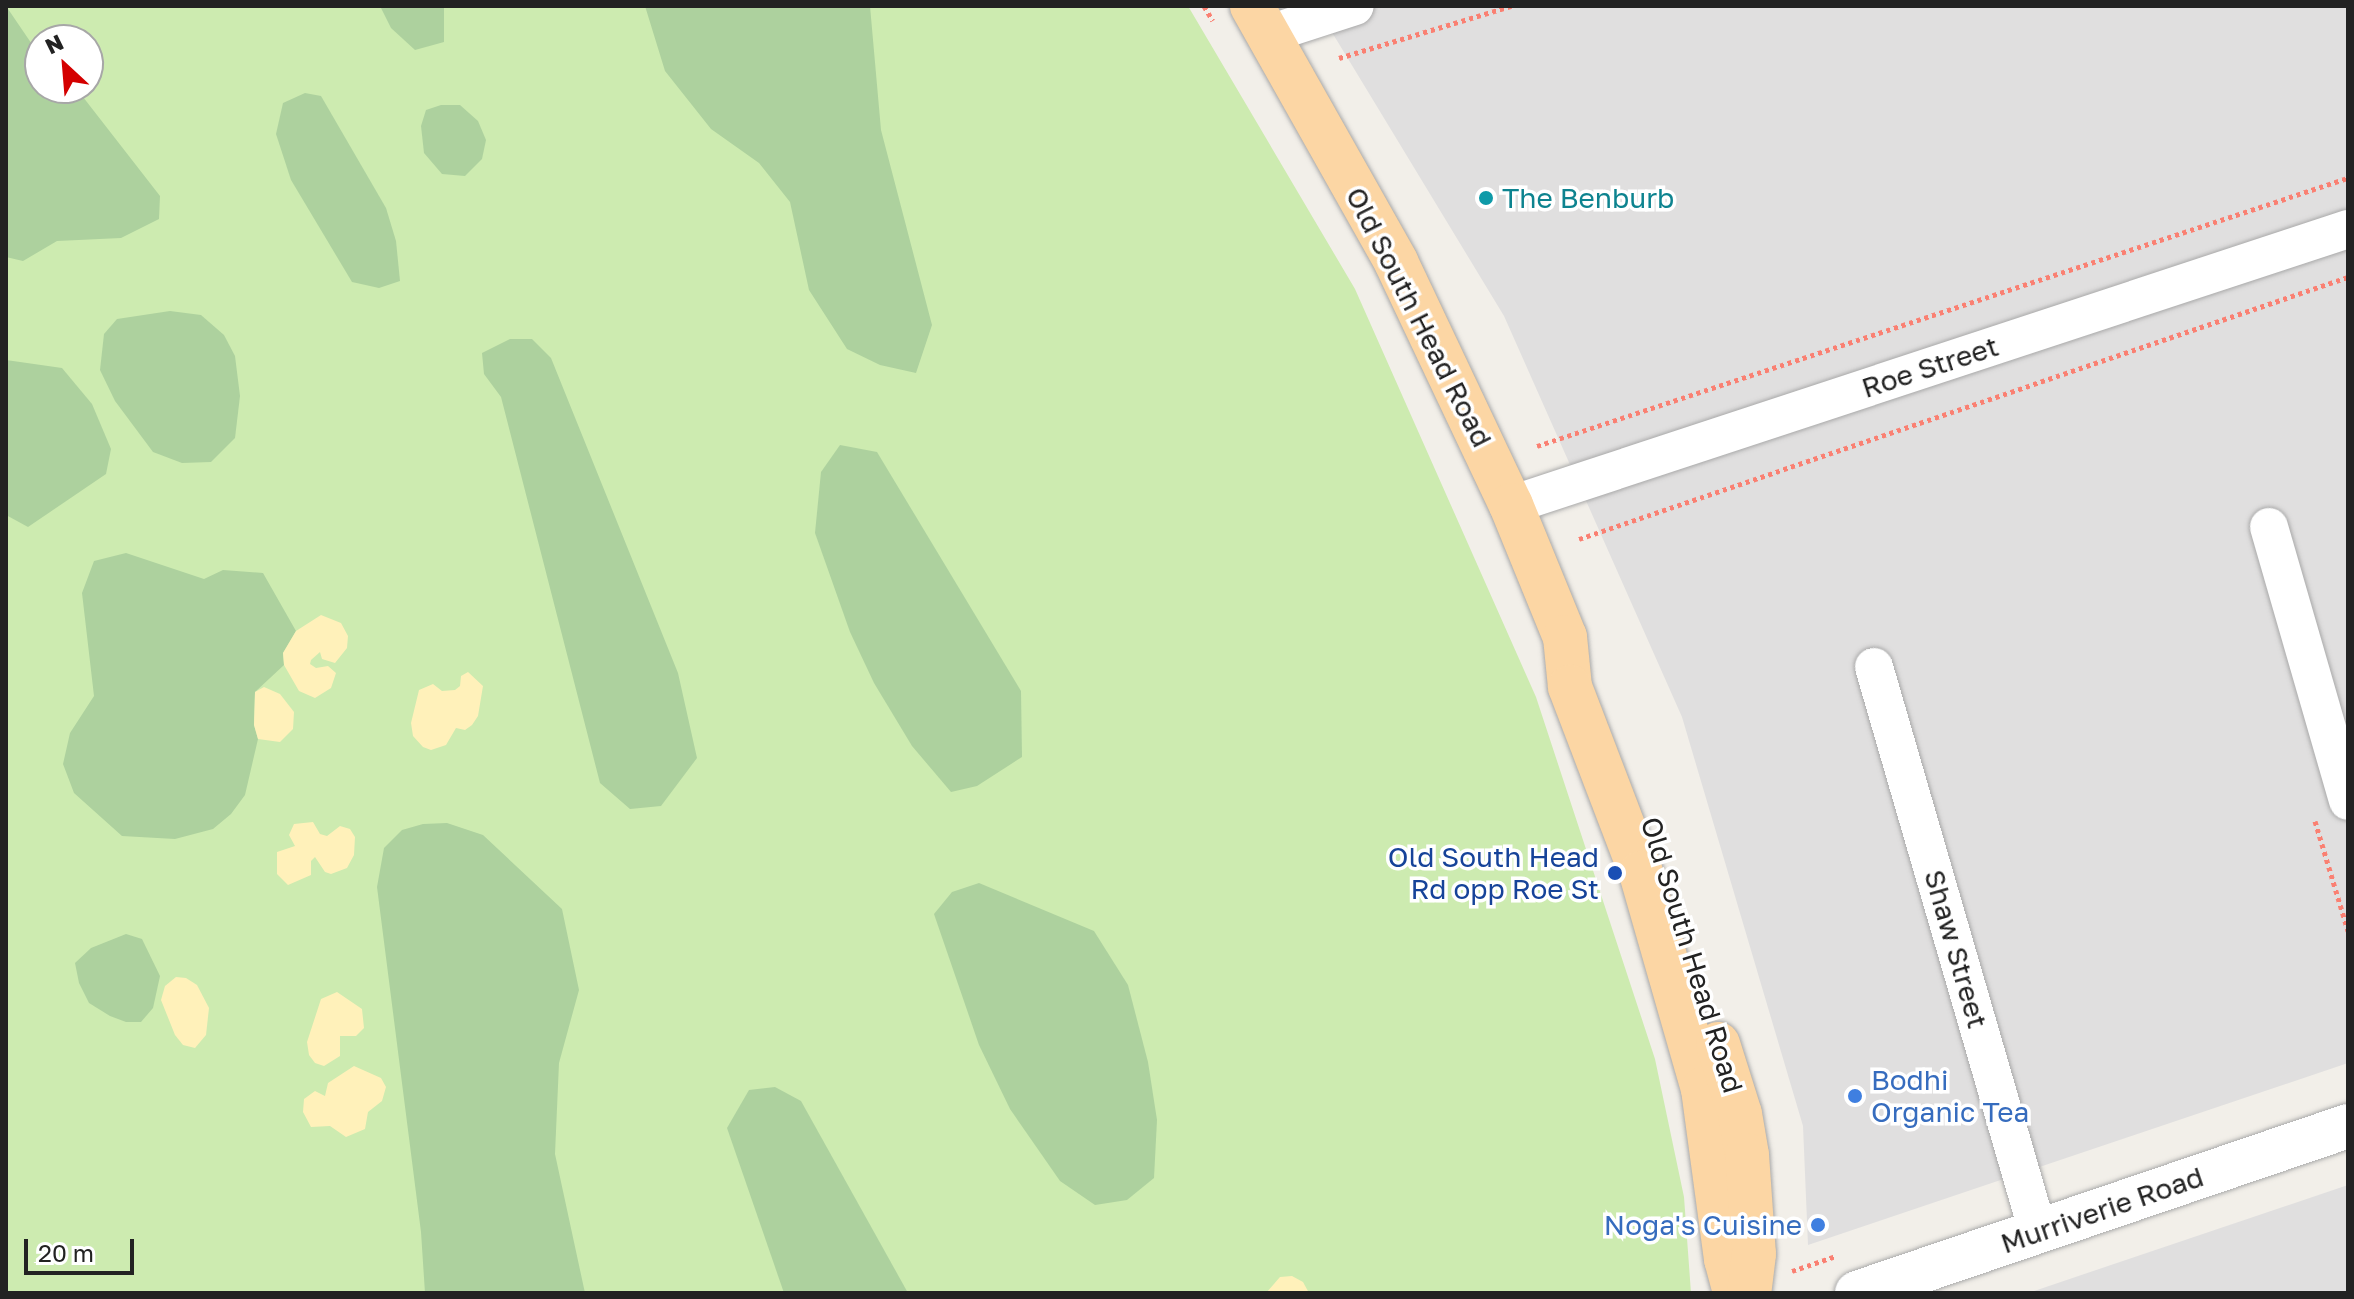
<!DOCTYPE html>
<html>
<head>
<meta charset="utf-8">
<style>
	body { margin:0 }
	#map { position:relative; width:2354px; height:1299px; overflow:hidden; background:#f2efe9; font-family:"Golos Text",sans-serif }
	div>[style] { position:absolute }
	.residential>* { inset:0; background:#e0dfdf }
	.grass>* { inset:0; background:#cdebb0 }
	.forest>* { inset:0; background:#add19e }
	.sand>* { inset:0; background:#fff1ba }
	.path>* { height:5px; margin-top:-2.5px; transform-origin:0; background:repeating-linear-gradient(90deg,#fa8072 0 4px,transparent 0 8px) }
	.roads { filter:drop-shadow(0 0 2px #a9a9a9) drop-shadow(0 0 2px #a9a9a9) }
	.minor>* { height:38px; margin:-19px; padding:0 19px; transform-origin:19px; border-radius:19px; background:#fff }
	.tertiary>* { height:44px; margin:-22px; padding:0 22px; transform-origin:22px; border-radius:22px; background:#fff }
	.primary>* { height:44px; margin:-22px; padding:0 22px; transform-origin:22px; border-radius:22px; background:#fcd6a4 }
	.dots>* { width:22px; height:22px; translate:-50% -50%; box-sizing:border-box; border:4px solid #fff; border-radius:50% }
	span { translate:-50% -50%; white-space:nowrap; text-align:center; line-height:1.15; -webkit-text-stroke:7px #fff; paint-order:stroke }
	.culture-label { font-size:28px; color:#0d838f }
	.left { translate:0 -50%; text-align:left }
	.street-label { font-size:28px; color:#222 }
	.transit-label { font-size:28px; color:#164399 }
	.right { translate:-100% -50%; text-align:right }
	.shop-label { font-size:28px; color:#366cbe }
	.frame { position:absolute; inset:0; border:8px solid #222; pointer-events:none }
	.north { position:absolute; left:24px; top:24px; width:80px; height:80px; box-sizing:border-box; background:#fff; border:2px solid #a7a7a7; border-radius:50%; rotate:334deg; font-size:22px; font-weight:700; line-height:32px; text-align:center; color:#222 }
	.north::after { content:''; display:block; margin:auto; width:28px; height:36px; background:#d40000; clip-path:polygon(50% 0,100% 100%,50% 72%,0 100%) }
	.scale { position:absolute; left:24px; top:1239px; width:110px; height:36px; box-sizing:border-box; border:4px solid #222; border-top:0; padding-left:10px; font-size:24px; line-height:28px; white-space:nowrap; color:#222; -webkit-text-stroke:6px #fff; paint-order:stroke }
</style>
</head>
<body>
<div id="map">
	<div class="residential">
		<div style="clip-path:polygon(1316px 6px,2348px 6px,2348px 1063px,1808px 1245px,1803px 1126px,1682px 717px,1504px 316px)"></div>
		<div style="clip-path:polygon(2348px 1185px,2348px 1293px,2028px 1293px)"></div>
	</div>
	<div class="grass">
		<div style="clip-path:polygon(evenodd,6px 6px,1188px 6px,1355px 289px,1536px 697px,1655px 1059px,1684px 1197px,1691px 1293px,6px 1293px,6px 6px,40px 40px,88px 40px,88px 88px,40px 88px,40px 40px)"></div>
	</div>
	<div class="forest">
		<div style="clip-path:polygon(6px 6px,40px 56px,40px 88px,76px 88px,160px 196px,159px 219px,121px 238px,57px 241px,23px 261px,6px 257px)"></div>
		<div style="clip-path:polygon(380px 6px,444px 6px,444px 42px,415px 50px,391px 28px)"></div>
		<div style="clip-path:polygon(645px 6px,870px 6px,881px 130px,932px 325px,916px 373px,880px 365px,847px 349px,809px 290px,790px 202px,759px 163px,711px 129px,665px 71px)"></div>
		<div style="clip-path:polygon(305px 93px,321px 96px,386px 208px,396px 241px,400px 281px,379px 288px,352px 282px,291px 180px,276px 134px,283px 103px)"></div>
		<div style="clip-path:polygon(441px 105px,460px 105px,478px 121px,486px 140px,482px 159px,465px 176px,442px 174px,424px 153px,421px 126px,426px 110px)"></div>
		<div style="clip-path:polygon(170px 311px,201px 315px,224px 335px,235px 356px,240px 396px,235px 438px,211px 462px,182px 463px,153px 452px,115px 401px,100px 370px,104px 334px,117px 319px)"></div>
		<div style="clip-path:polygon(510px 339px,532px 339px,551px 358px,678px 673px,697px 758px,661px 806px,630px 809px,600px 783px,501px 397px,484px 374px,482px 353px)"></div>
		<div style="clip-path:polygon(6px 360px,62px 368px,92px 404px,111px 449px,106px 474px,28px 527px,6px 515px)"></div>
		<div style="clip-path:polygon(840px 445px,877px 452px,1021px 691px,1022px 757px,977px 786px,951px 792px,912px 746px,874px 683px,850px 632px,815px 533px,821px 472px)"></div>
		<div style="clip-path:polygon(126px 553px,204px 579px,223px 570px,263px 573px,296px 631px,283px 653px,284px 665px,255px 692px,254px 725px,258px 739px,245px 795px,231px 814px,213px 829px,175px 839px,122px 836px,74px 793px,63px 764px,70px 733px,94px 696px,82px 593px,94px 561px)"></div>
		<div style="clip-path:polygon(447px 823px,483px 835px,562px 909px,579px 990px,559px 1063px,555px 1154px,585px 1293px,425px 1293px,421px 1232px,377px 887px,384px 848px,402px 830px,423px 824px)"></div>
		<div style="clip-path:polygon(979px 883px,1094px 931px,1128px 985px,1148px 1062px,1157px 1120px,1154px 1178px,1127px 1200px,1095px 1205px,1060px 1181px,1010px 1109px,979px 1045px,934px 914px,952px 892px)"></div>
		<div style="clip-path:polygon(126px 934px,142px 939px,160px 976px,153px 1008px,141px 1022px,126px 1022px,110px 1016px,89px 1003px,79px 983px,75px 963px,91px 948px)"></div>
		<div style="clip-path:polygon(775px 1087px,801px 1101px,908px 1293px,784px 1293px,727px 1128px,749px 1090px)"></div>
	</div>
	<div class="sand">
		<div style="clip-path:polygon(321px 615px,341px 623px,348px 636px,347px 648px,335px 663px,322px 659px,320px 652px,311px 660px,310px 664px,316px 668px,328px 666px,336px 673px,331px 688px,315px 698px,299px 691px,284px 665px,283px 653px,296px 631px)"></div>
		<div style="clip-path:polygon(468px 672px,483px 686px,478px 716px,472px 725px,465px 730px,456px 728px,446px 745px,431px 750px,423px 747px,413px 736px,411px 723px,419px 690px,433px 684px,442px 691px,455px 690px,460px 686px,461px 676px)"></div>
		<div style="clip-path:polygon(264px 687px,280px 694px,294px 712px,293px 729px,280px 742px,258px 739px,254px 725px,255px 692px)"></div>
		<div style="clip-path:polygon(313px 822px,320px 834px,327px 836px,340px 826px,350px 829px,355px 837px,354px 855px,347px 868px,331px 874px,325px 872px,315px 857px,311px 861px,311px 875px,288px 885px,277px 874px,277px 852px,295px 846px,289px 835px,294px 824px)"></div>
		<div style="clip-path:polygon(176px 977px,186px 978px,197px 985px,209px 1008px,206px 1035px,195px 1048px,183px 1045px,175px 1035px,161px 1000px,165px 986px)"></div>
		<div style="clip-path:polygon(337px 992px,362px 1009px,364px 1028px,356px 1036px,340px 1036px,340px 1056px,324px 1066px,315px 1063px,309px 1055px,307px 1042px,321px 999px)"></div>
		<div style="clip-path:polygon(354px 1066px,381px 1078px,386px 1087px,382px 1101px,368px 1112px,365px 1129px,346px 1137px,330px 1126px,311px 1127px,303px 1112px,304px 1099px,315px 1091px,325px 1096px,328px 1083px)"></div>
		<div style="clip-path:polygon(1292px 1276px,1303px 1282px,1309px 1293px,1266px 1293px,1280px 1277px)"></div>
	</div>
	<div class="path">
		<div style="left:1204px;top:6px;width:17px;rotate:59deg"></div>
		<div style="left:1339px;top:58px;width:180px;rotate:-16.8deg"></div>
		<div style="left:1537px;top:446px;width:854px;rotate:-18.29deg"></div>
		<div style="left:1579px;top:539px;width:812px;rotate:-18.81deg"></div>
		<div style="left:2315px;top:821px;width:115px;rotate:73.3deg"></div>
		<div style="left:1792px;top:1271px;width:46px;rotate:-18.8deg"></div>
	</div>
	<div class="roads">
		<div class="minor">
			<div style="left:1269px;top:34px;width:90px;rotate:-18deg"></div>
			<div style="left:1511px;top:505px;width:881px;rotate:-18.25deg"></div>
			<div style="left:2269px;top:527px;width:285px;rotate:73.9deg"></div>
			<div style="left:1874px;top:667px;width:588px;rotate:73.81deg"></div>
		</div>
		<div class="tertiary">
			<div style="left:1857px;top:1293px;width:519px;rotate:-18.78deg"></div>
		</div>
		<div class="primary">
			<div style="left:1252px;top:6px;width:294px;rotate:60.6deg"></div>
			<div style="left:1396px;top:262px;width:269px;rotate:64.7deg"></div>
			<div style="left:1511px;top:505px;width:143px;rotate:67.8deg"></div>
			<div style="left:1565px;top:637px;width:50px;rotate:84.3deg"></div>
			<div style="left:1570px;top:687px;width:199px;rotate:69.1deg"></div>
			<div style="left:1641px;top:873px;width:225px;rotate:74deg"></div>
			<div style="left:1703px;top:1089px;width:172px;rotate:82.3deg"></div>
			<div style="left:1726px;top:1259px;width:35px;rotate:75deg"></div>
			<div style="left:1718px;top:1044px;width:73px;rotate:72.6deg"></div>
			<div style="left:1740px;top:1114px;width:42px;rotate:80.3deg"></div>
			<div style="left:1747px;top:1155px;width:99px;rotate:86deg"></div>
			<div style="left:1754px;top:1254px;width:39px;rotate:97deg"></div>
		</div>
	</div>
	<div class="dots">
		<div style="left:1486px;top:198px;background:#0f9aa8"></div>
		<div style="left:1615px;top:873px;background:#1a4fb4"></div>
		<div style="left:1855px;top:1096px;background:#3f7fe0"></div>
		<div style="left:1818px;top:1225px;background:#3f7fe0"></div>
	</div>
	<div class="culture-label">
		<span class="left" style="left:1502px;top:198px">The Benburb</span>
	</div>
	<div class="street-label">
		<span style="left:1419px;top:317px;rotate:63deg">Old South Head Road</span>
		<span style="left:1930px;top:367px;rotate:-18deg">Roe Street</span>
		<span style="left:1956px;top:949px;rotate:74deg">Shaw Street</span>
		<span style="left:1692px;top:955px;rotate:73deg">Old South Head Road</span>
		<span style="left:2102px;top:1210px;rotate:-19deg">Murriverie Road</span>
	</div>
	<div class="transit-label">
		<span class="right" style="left:1599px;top:873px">Old South Head<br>Rd opp Roe St</span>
	</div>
	<div class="shop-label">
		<span class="left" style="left:1871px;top:1096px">Bodhi<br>Organic Tea</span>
		<span class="right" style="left:1802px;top:1225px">Noga's Cuisine</span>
	</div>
	<div class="frame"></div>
	<div class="north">N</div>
	<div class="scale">20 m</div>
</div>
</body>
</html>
